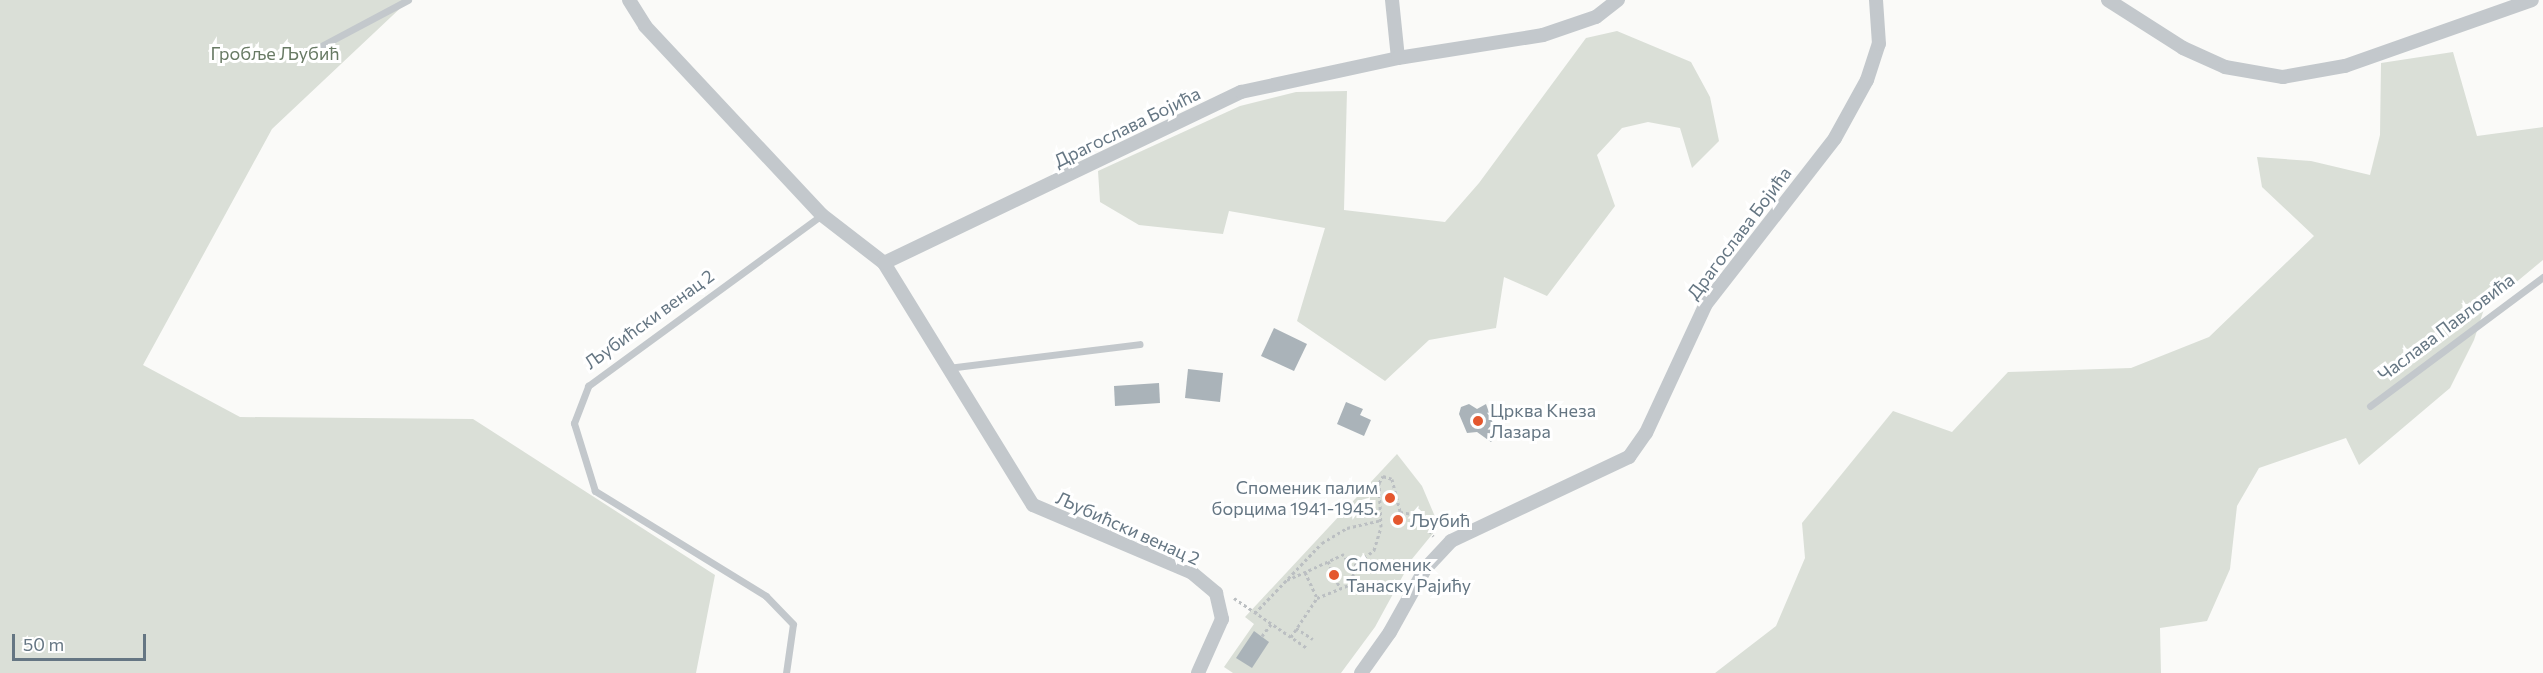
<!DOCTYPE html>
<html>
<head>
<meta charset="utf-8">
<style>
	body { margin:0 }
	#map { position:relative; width:2543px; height:673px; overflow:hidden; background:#fafaf8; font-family:Commissioner,sans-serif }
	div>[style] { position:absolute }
	.green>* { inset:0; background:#dadfd7 }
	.building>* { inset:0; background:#aab3b9 }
	.path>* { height:3px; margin-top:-1.5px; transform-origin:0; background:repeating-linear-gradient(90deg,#bbbfc2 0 3px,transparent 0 6px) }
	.lane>* { height:7px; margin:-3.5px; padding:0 3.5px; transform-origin:3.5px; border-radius:3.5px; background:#c3c8cc }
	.street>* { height:14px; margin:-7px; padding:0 7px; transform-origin:7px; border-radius:7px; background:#c3c8cc }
	.dots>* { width:16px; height:16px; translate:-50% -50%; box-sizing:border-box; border:3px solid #fff; border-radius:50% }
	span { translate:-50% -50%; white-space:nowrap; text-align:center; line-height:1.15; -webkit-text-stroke:6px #fff; paint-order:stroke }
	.park-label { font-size:18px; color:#687a64 }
	.street-label { font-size:18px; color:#657683 }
	.poi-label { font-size:18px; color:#657683 }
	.left { translate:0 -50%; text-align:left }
	.right { translate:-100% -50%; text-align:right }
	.scale { position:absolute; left:12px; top:634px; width:134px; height:27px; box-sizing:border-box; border:3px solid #657683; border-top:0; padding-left:8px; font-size:18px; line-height:21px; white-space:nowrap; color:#657683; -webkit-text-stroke:4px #fff; paint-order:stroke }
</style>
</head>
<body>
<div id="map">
	<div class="green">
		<div style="clip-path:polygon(0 0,409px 0,272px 129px,143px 365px,240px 417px,473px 419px,715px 575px,696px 673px,0 673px)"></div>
		<div style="clip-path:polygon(1617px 31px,1691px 62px,1710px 97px,1719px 141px,1692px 168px,1680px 128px,1648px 122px,1622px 128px,1597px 155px,1615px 206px,1547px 296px,1504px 277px,1496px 328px,1429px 340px,1385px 381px,1297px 321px,1325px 228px,1229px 211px,1223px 234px,1139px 225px,1100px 202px,1098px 171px,1240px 106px,1296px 92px,1347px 91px,1344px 210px,1445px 222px,1479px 183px,1586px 38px)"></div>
		<div style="clip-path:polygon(2453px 52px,2477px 136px,2543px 127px,2543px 260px,2484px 309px,2474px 340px,2450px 388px,2359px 465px,2346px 438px,2259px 468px,2237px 506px,2230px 569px,2207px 621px,2160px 628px,2161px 673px,1715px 673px,1776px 626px,1805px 558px,1802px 523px,1893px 411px,1952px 432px,2008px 372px,2131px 368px,2209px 337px,2314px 236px,2262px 187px,2257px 157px,2311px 161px,2370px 175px,2380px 135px,2381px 63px)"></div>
		<div style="clip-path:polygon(1397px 454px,1422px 486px,1439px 526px,1412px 559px,1375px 627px,1341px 673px,1233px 673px,1224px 667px,1254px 624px,1245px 617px)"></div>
	</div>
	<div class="building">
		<div style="clip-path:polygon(1274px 328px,1307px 344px,1294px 371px,1261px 356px)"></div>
		<div style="clip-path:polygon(1188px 369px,1223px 373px,1220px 402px,1185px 398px)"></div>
		<div style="clip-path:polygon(1159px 383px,1160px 403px,1115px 406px,1114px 386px)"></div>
		<div style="clip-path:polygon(1346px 402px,1363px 409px,1360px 415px,1371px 420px,1364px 436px,1337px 424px)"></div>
		<div style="clip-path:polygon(1469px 404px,1477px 409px,1486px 404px,1492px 421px,1501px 429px,1491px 442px,1477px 432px,1467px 433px,1459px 414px,1461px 407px)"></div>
		<div style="clip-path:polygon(1254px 631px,1269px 642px,1252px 668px,1236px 658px)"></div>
	</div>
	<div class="path">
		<div style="left:1328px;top:561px;width:12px;rotate:66deg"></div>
		<div style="left:1350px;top:569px;width:31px;rotate:-38deg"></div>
		<div style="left:1374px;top:550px;width:24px;rotate:-73deg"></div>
		<div style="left:1381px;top:527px;width:44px;rotate:-92.6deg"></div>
		<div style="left:1379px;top:483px;width:8px;rotate:-60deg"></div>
		<div style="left:1383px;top:476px;width:9px;rotate:18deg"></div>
		<div style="left:1392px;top:479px;width:34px;rotate:76deg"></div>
		<div style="left:1400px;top:512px;width:20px;rotate:9deg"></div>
		<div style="left:1420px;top:515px;width:25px;rotate:58deg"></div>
		<div style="left:1335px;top:577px;width:12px;rotate:66deg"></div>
		<div style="left:1287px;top:580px;width:20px;rotate:-24deg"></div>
		<div style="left:1234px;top:598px;width:88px;rotate:34.4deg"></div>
		<div style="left:1255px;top:613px;width:97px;rotate:-46.3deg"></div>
		<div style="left:1322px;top:543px;width:29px;rotate:-31deg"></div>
		<div style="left:1347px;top:528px;width:35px;rotate:-13deg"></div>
		<div style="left:1296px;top:628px;width:20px;rotate:33deg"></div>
		<div style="left:1262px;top:636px;width:15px;rotate:-53deg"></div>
		<div style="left:1291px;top:637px;width:47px;rotate:-56.3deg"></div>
		<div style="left:1317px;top:598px;width:42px;rotate:-22.3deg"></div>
		<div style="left:1356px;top:582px;width:30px;rotate:-113deg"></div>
		<div style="left:1344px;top:554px;width:43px;rotate:155.2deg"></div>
		<div style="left:1305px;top:572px;width:29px;rotate:65deg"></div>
	</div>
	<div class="lane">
		<div style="left:310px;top:52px;width:111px;rotate:-28deg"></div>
		<div style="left:948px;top:368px;width:193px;rotate:-7.1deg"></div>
		<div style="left:2370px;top:406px;width:216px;rotate:-36.7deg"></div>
		<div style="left:786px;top:673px;width:49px;rotate:-81.9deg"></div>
		<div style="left:793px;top:624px;width:39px;rotate:-134deg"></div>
		<div style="left:766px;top:596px;width:201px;rotate:-148.4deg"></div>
		<div style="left:595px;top:491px;width:71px;rotate:-107.2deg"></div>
		<div style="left:574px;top:423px;width:40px;rotate:-69deg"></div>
		<div style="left:588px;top:386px;width:290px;rotate:-36.2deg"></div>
	</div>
	<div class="street">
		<div style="left:629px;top:0;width:31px;rotate:58deg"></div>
		<div style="left:645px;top:26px;width:259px;rotate:46.9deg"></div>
		<div style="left:822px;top:215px;width:78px;rotate:37.7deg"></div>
		<div style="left:884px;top:263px;width:284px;rotate:58.4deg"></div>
		<div style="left:1033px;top:505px;width:172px;rotate:23deg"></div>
		<div style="left:1191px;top:572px;width:33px;rotate:40deg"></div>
		<div style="left:1216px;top:593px;width:27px;rotate:77deg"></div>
		<div style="left:1222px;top:619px;width:59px;rotate:114deg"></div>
		<div style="left:1392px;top:0;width:58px;rotate:84.1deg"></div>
		<div style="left:2108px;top:0;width:89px;rotate:32.6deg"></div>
		<div style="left:2183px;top:48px;width:46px;rotate:24.3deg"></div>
		<div style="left:2225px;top:67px;width:59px;rotate:9.8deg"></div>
		<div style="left:2283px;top:77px;width:63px;rotate:-10.1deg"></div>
		<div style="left:2345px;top:66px;width:198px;rotate:-19.4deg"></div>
		<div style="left:884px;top:263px;width:396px;rotate:-25.6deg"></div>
		<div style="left:1241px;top:92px;width:161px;rotate:-12.2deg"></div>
		<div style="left:1398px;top:58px;width:147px;rotate:-9deg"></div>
		<div style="left:1543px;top:35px;width:56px;rotate:-18.8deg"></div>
		<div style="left:1596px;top:17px;width:28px;rotate:-38deg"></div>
		<div style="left:1361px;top:673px;width:50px;rotate:-54.7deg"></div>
		<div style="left:1390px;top:632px;width:72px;rotate:-60.9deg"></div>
		<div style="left:1425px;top:569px;width:38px;rotate:-47deg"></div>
		<div style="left:1451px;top:541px;width:197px;rotate:-25.3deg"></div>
		<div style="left:1629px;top:457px;width:29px;rotate:-55deg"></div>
		<div style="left:1646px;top:433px;width:142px;rotate:-65.1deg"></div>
		<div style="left:1706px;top:304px;width:210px;rotate:-52.1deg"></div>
		<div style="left:1835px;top:138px;width:66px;rotate:-61.1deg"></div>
		<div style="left:1867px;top:80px;width:38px;rotate:-72deg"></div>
		<div style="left:1879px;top:44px;width:44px;rotate:-93.9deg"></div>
	</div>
	<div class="dots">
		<div style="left:1478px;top:421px;background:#e4572e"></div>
		<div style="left:1390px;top:498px;background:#e4572e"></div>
		<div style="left:1398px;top:520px;background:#e4572e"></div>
		<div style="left:1334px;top:575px;background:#e4572e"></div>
	</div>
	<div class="park-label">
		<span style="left:275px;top:53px">Гробље Љубић</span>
	</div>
	<div class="street-label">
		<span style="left:1127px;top:127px;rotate:-26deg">Драгослава Бојића</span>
		<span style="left:1739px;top:233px;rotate:-53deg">Драгослава Бојића</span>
		<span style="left:649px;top:319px;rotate:-36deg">Љубићски венац 2</span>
		<span style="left:2446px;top:327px;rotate:-37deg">Часлава Павловића</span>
		<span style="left:1128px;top:528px;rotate:24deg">Љубићски венац 2</span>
	</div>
	<div class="poi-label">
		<span class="left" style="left:1490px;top:421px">Црква Кнеза<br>Лазара</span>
		<span class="right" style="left:1378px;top:498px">Споменик палим<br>борцима 1941-1945.</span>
		<span class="left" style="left:1410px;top:520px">Љубић</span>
		<span class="left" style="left:1346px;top:575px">Споменик<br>Танаску Рајићу</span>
	</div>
	<div class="scale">50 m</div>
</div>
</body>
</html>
